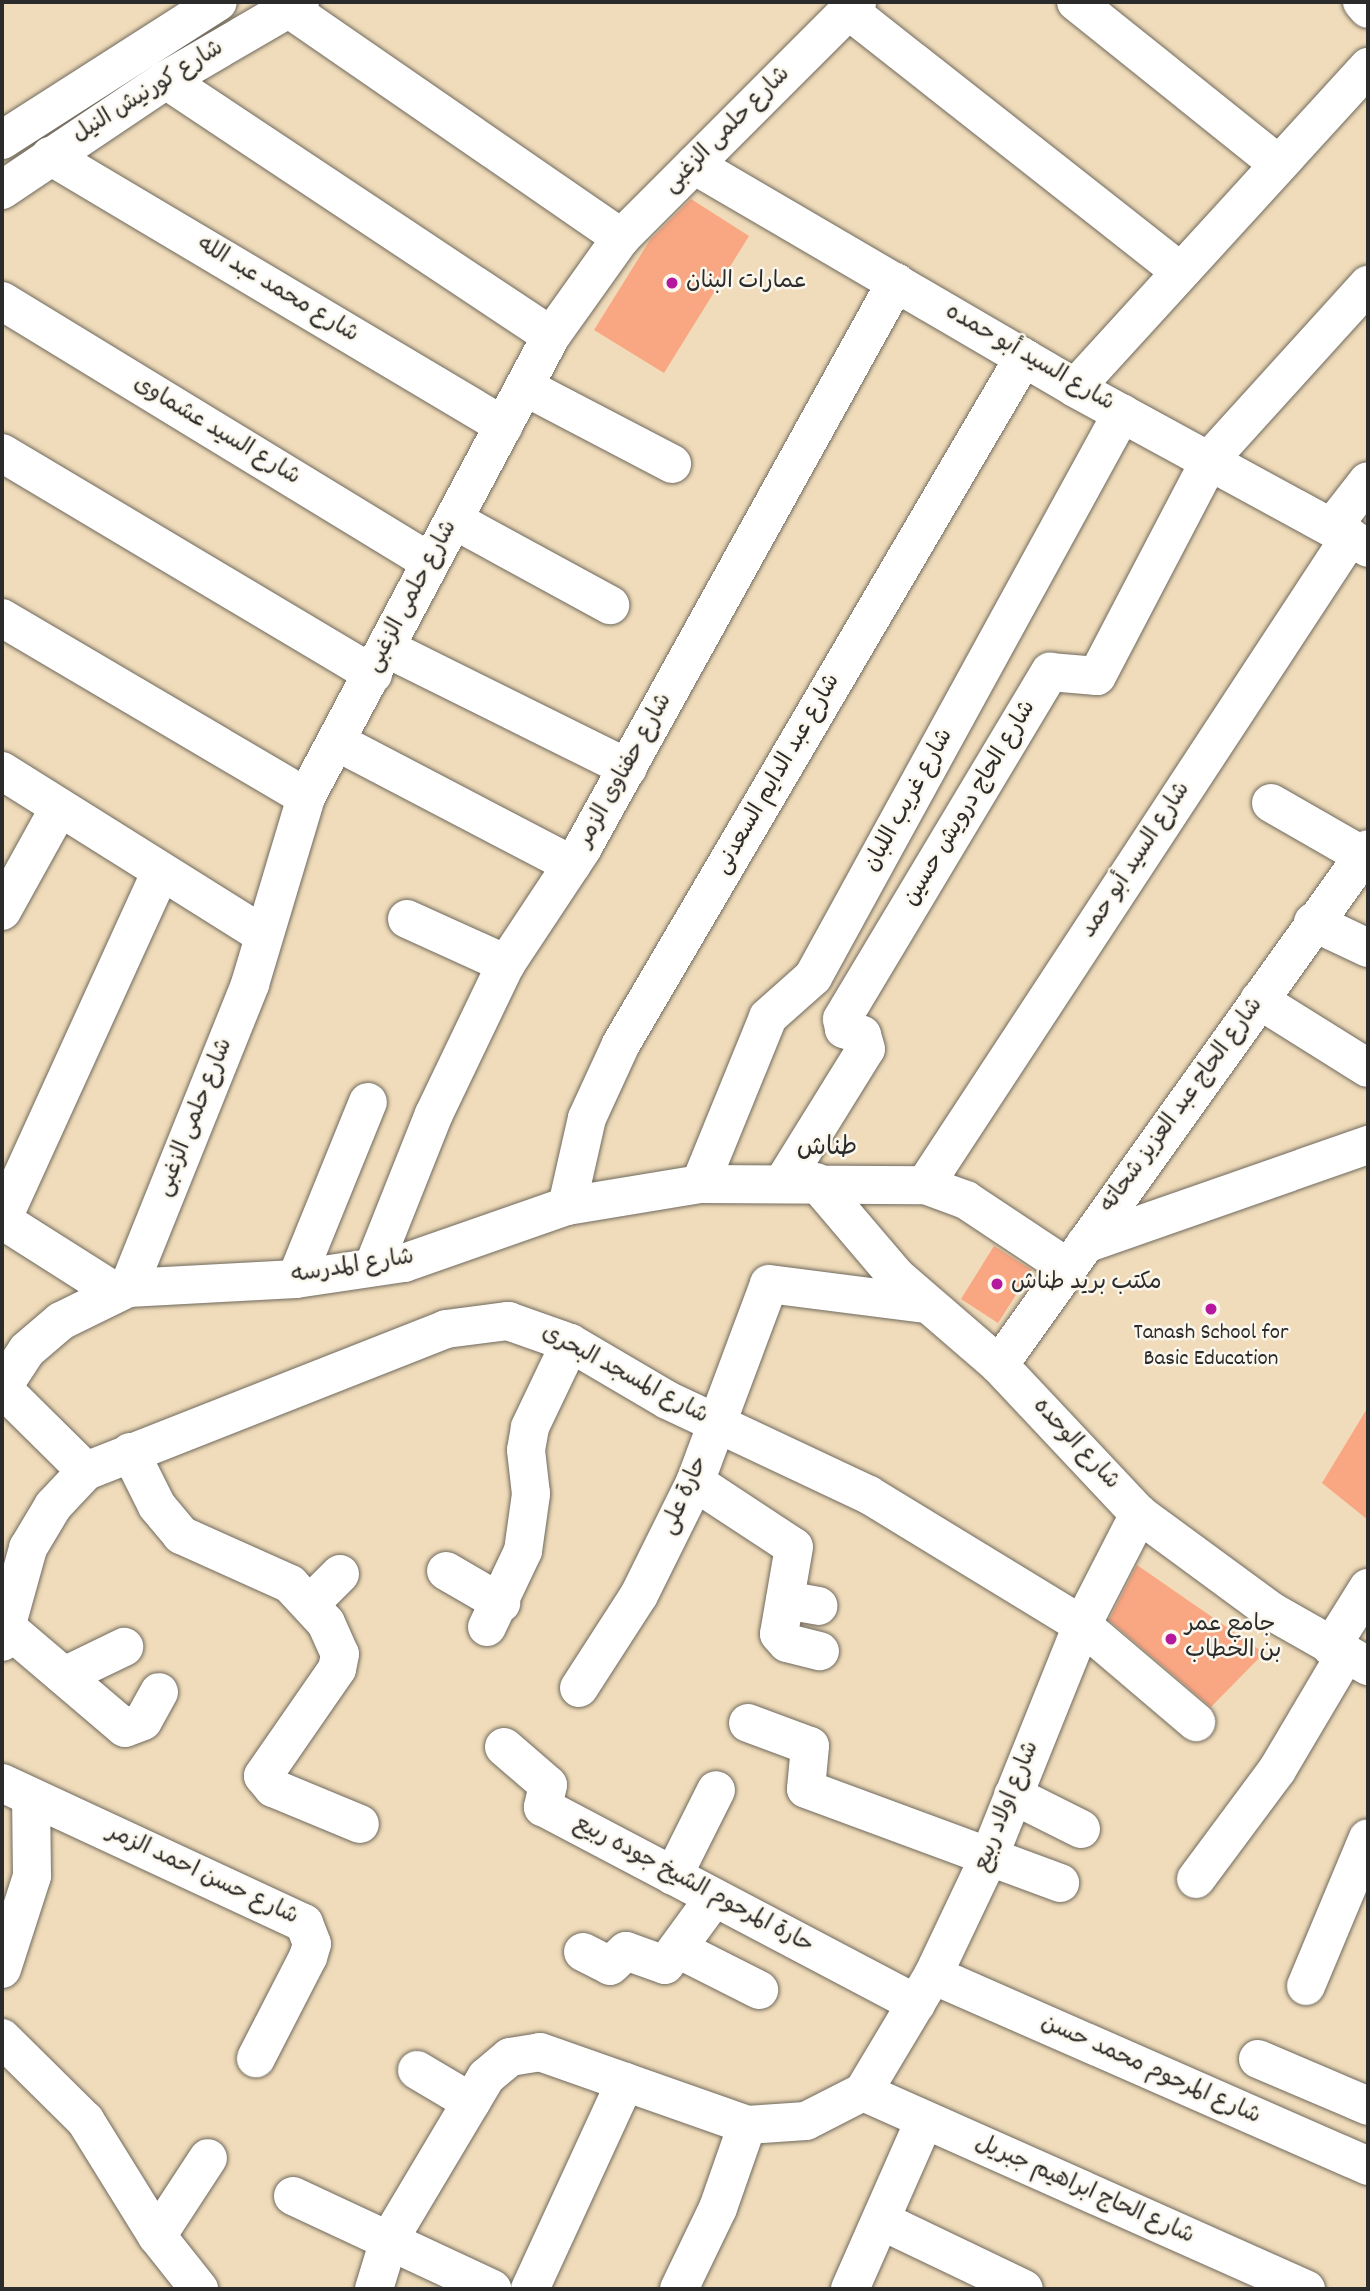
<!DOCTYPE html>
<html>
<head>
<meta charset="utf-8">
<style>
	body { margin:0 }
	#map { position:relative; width:1370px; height:2291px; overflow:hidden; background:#f0dcba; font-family:Dekko,"Playpen Sans Arabic",sans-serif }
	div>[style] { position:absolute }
	.building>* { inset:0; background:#f9a683 }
	.roads { filter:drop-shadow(0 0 2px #70695d) drop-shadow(0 0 2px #70695d) }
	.minor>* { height:38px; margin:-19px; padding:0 19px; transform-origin:19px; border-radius:19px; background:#fff }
	.major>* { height:38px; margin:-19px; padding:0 19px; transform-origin:19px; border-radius:19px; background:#fff }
	.dots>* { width:19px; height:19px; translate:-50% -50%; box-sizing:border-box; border:4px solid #fbf7ec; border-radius:50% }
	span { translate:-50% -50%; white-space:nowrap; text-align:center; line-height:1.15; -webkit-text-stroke:5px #fbf7ec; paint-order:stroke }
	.street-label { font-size:23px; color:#2b2b2b }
	.poi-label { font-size:23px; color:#2b2b2b }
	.left { translate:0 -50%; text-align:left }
	.quarter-label { font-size:26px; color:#2b2b2b }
	.frame { position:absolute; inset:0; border:4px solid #2b2b2b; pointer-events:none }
</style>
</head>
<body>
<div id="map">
	<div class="building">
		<div style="clip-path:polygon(691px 199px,749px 236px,664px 373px,594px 330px,650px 240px)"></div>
		<div style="clip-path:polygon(994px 1246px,1032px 1270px,998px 1323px,961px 1299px)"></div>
		<div style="clip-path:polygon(1368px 1407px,1368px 1520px,1322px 1483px)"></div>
		<div style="clip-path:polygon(1137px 1565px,1264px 1653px,1211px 1707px,1109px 1620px)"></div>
	</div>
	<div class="roads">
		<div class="minor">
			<div style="left:1076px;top:2px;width:258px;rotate:38.7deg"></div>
			<div style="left:1362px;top:2px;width:9px;rotate:49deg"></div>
			<div style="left:288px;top:8px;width:405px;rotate:34.6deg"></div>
			<div style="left:848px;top:10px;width:422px;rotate:38.2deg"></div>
			<div style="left:166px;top:80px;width:462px;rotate:33.6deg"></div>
			<div style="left:50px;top:156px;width:528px;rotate:30.74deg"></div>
			<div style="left:694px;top:165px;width:441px;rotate:30.3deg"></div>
			<div style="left:1075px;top:388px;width:334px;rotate:28.6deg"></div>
			<div style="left:2px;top:301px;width:501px;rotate:31.38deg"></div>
			<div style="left:525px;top:387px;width:166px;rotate:27.6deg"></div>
			<div style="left:1075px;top:388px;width:435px;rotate:-47.6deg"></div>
			<div style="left:2px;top:453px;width:432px;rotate:30.8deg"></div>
			<div style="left:454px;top:520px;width:178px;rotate:28.6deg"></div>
			<div style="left:1332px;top:527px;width:58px;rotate:-52deg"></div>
			<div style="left:2px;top:618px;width:353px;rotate:30.5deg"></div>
			<div style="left:386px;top:648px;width:270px;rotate:26.4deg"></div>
			<div style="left:337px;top:742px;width:265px;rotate:27.6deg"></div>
			<div style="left:2px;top:771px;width:308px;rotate:32.1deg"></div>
			<div style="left:1271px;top:803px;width:106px;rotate:29.9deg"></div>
			<div style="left:2px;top:911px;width:118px;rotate:-61deg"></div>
			<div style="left:407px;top:919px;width:109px;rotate:24.4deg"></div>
			<div style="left:1313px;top:922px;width:61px;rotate:25.3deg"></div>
			<div style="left:1259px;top:1000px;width:128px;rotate:32deg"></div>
			<div style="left:784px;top:1181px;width:155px;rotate:-58.2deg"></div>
			<div style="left:866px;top:1049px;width:15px;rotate:-106deg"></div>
			<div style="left:862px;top:1035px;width:19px;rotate:-162deg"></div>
			<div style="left:844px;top:1029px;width:10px;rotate:-101deg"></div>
			<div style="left:842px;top:1019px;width:405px;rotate:-59.1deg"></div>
			<div style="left:1050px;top:672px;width:47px;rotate:4.9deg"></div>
			<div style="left:1097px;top:676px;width:246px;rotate:-62.4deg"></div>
			<div style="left:1211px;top:458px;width:234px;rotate:-47.8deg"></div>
			<div style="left:816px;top:1182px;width:123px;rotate:49.6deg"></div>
			<div style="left:896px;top:1276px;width:136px;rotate:40.8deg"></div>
			<div style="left:999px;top:1365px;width:204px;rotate:46.8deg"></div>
			<div style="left:1139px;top:1514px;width:164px;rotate:36.3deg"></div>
			<div style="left:1271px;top:1611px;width:112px;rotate:29.6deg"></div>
			<div style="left:700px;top:1184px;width:180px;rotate:-67.8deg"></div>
			<div style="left:768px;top:1017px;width:60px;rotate:-41.6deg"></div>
			<div style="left:813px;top:977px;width:643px;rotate:-61.28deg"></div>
			<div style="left:925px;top:1185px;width:775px;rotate:-56.74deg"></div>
			<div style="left:567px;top:1206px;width:90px;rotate:-77.2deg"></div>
			<div style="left:587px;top:1118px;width:81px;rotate:-65.3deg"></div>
			<div style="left:621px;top:1044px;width:796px;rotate:-59.6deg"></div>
			<div style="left:2px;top:1220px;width:381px;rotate:-65.5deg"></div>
			<div style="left:2px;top:1220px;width:136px;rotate:32.4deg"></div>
			<div style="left:1085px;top:1244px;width:300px;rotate:-19.3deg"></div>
			<div style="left:373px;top:1267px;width:165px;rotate:-68.3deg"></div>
			<div style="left:434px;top:1114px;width:166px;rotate:-64.4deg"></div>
			<div style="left:506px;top:964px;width:138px;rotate:-56.5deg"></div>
			<div style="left:582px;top:849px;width:648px;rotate:-61.02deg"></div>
			<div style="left:296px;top:1279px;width:191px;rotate:-67.9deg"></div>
			<div style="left:128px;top:1288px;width:328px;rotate:-68.1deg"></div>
			<div style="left:250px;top:984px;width:195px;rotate:-73.3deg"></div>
			<div style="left:306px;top:797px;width:522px;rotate:-62.01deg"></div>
			<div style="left:551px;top:336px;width:120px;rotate:-54.5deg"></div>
			<div style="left:621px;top:238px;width:334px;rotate:-45deg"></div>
			<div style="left:999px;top:1365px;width:634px;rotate:-54.43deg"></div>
			<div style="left:2px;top:1388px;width:45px;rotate:-56.7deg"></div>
			<div style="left:27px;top:1350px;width:45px;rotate:-40.5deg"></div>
			<div style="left:61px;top:1321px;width:75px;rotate:-26.2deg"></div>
			<div style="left:128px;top:1288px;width:168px;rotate:-3.1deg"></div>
			<div style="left:296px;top:1279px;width:109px;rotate:-8.4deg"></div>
			<div style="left:404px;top:1263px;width:173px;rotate:-19.3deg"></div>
			<div style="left:567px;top:1206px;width:135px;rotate:-9.4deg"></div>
			<div style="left:700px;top:1184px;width:225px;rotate:0.3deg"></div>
			<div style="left:925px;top:1185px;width:44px;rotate:20.1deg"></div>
			<div style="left:966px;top:1200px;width:121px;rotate:33.6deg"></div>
			<div style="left:2px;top:1388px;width:118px;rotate:44.7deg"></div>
			<div style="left:130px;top:1452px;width:60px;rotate:63.4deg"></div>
			<div style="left:157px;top:1506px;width:38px;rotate:50deg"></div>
			<div style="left:181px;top:1535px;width:120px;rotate:24.2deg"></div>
			<div style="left:290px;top:1584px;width:53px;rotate:47.3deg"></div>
			<div style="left:326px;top:1623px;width:34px;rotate:66deg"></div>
			<div style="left:340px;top:1654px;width:15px;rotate:101deg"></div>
			<div style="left:337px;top:1669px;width:130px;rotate:124.7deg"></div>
			<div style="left:263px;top:1776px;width:16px;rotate:50deg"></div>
			<div style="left:273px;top:1788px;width:94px;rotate:22.5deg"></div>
			<div style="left:695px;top:1482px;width:118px;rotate:33.3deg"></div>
			<div style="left:794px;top:1547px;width:88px;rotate:99.8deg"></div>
			<div style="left:779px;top:1634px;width:12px;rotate:48deg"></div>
			<div style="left:787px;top:1643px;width:34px;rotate:14deg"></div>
			<div style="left:446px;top:1571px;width:64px;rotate:30.2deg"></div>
			<div style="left:785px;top:1600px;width:34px;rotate:10deg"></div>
			<div style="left:311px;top:1603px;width:41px;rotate:-45deg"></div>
			<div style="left:5px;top:1626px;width:157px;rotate:40.4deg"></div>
			<div style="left:125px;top:1728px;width:19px;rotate:-21deg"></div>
			<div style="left:143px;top:1721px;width:33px;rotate:-61deg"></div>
			<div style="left:487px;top:1627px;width:84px;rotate:-64.7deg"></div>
			<div style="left:523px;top:1551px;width:58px;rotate:-82deg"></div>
			<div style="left:531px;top:1494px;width:44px;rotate:-96.5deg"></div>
			<div style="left:526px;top:1450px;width:23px;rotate:-80deg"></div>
			<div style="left:530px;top:1427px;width:93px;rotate:-64.5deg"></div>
			<div style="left:2px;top:1642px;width:98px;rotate:-74.5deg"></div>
			<div style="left:28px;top:1548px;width:49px;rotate:-59.2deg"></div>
			<div style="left:53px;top:1506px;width:48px;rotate:-46.7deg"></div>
			<div style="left:86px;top:1471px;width:387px;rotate:-21.5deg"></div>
			<div style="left:446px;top:1329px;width:63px;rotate:-7.4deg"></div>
			<div style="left:508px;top:1321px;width:66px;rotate:19.5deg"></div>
			<div style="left:570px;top:1343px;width:113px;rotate:30.4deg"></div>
			<div style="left:667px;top:1400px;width:223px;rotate:25.2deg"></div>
			<div style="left:869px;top:1495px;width:250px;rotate:31.4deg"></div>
			<div style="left:1082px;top:1625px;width:150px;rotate:40.4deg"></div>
			<div style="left:1331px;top:1647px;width:70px;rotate:-57.9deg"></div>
			<div style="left:64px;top:1676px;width:67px;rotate:-25.8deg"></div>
			<div style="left:579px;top:1688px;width:111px;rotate:-57.2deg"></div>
			<div style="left:639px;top:1595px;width:126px;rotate:-63.6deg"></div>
			<div style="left:695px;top:1482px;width:211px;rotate:-69.5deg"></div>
			<div style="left:769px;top:1284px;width:158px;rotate:7.3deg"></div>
			<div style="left:748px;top:1723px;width:66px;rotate:20.4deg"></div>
			<div style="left:810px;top:1746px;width:43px;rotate:95.3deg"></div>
			<div style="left:806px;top:1789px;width:271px;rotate:20.3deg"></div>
			<div style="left:504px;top:1747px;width:58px;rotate:40.8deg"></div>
			<div style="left:548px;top:1785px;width:23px;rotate:103deg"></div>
			<div style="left:543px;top:1807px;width:422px;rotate:27.8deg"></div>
			<div style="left:2px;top:1783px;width:333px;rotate:24.9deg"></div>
			<div style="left:304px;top:1923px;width:22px;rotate:69deg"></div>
			<div style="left:312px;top:1944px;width:14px;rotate:107deg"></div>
			<div style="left:308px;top:1957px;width:114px;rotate:117.2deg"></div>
			<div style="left:1013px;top:1795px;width:76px;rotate:26.6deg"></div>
			<div style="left:673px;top:1876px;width:96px;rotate:-63.4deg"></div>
			<div style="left:1196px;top:1879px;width:136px;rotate:-53.4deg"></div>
			<div style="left:1277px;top:1770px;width:134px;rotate:-59.4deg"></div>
			<div style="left:678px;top:1949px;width:91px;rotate:26.8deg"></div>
			<div style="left:583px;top:1952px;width:30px;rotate:27deg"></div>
			<div style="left:610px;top:1966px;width:22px;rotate:-43deg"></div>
			<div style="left:626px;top:1951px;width:41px;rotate:19.7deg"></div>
			<div style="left:665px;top:1965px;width:83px;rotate:-53.8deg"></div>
			<div style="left:2px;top:1969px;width:98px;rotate:-72.1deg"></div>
			<div style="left:32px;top:1876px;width:79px;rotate:-90.7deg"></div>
			<div style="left:933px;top:1975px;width:475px;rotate:23.7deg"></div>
			<div style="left:1306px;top:1986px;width:160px;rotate:-67.3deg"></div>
			<div style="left:2px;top:2038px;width:117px;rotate:44.7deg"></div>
			<div style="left:85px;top:2120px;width:137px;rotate:58.2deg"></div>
			<div style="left:157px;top:2236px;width:68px;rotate:51.6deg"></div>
			<div style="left:1258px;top:2059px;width:120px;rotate:23.1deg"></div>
			<div style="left:417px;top:2070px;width:63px;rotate:30.7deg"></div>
			<div style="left:863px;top:2092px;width:485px;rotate:24deg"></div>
			<div style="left:293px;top:2196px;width:220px;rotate:25deg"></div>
			<div style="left:884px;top:2222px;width:155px;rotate:25.6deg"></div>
			<div style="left:157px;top:2236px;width:93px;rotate:-56.8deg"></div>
			<div style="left:374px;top:2289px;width:51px;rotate:-73deg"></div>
			<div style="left:389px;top:2240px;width:190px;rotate:-59.2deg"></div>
			<div style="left:486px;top:2077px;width:31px;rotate:-40deg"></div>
			<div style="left:510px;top:2057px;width:30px;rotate:-9deg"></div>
			<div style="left:540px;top:2052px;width:219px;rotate:19.4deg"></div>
			<div style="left:747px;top:2125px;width:59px;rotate:-3.9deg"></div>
			<div style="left:806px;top:2121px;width:64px;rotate:-27deg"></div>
			<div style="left:863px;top:2092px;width:136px;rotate:-59.1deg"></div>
			<div style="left:933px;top:1975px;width:128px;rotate:-64.6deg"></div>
			<div style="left:988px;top:1859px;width:252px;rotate:-68.1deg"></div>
			<div style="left:1082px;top:1625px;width:125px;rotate:-62.8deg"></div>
			<div style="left:530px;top:2289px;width:228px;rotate:-65.3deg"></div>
			<div style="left:679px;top:2289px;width:90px;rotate:-64.3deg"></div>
			<div style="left:718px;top:2208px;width:88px;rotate:-70.7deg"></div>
			<div style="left:850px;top:2289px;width:184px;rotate:-66.2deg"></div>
		</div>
		<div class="major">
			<div style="left:2px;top:140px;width:256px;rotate:-32.6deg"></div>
			<div style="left:2px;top:190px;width:197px;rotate:-33.9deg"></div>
			<div style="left:166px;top:80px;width:155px;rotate:-30.2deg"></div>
		</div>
	</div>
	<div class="dots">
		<div style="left:672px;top:283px;background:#b5179e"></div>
		<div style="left:997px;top:1284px;background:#b5179e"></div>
		<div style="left:1211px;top:1309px;background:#b5179e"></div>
		<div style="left:1171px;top:1639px;background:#b5179e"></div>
	</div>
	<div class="street-label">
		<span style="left:149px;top:93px;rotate:-32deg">شارع كورنيش النيل</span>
		<span style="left:728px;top:131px;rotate:-45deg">شارع حلمى الزغبى</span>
		<span style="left:277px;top:291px;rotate:31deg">شارع محمد عبد الله</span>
		<span style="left:1029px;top:359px;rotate:30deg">شارع السيد أبو حمده</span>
		<span style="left:216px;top:432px;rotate:31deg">شارع السيد عشماوى</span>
		<span style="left:413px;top:597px;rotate:-62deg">شارع حلمى الزغبى</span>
		<span style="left:626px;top:771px;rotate:-61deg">شارع حفناوى الزمر</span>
		<span style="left:779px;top:775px;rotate:-60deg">شارع عبد الدايم السعدنى</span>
		<span style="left:910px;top:801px;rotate:-61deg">شارع غريب اللبان</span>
		<span style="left:971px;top:804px;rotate:-59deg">شارع الحاج درويش حسين</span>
		<span style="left:1137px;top:861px;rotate:-57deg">شارع السيد أبو حمد</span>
		<span style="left:1183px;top:1106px;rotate:-54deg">شارع الحاج عبد العزيز شحاته</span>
		<span style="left:196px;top:1118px;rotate:-68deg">شارع حلمى الزغبى</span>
		<span style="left:353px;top:1268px;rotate:-9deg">شارع المدرسه</span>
		<span style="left:624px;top:1376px;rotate:28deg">شارع المسجد البحرى</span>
		<span style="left:1075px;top:1445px;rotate:47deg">شارع الوحده</span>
		<span style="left:686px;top:1496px;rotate:-66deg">حارة على</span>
		<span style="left:1008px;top:1807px;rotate:-68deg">شارع اولاد ربيع</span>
		<span style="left:202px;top:1876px;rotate:25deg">شارع حسن احمد الزمر</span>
		<span style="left:693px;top:1886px;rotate:28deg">حارة المرحوم الشيخ جوده ربيع</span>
		<span style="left:1150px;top:2071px;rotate:24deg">شارع المرحوم محمد حسن</span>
		<span style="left:1084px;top:2191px;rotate:24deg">شارع الحاج ابراهيم جبريل</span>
	</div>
	<div class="poi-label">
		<span class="left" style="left:686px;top:283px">عمارات البنان</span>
		<span class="left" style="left:1011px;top:1284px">مكتب بريد طناش</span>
		<span style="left:1211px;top:1347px">Tanash School for<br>Basic Education</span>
		<span class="left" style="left:1185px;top:1639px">جامع عمر<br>بن الخطاب</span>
	</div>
	<div class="quarter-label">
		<span style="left:827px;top:1149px">طناش</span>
	</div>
	<div class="frame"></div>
</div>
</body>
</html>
